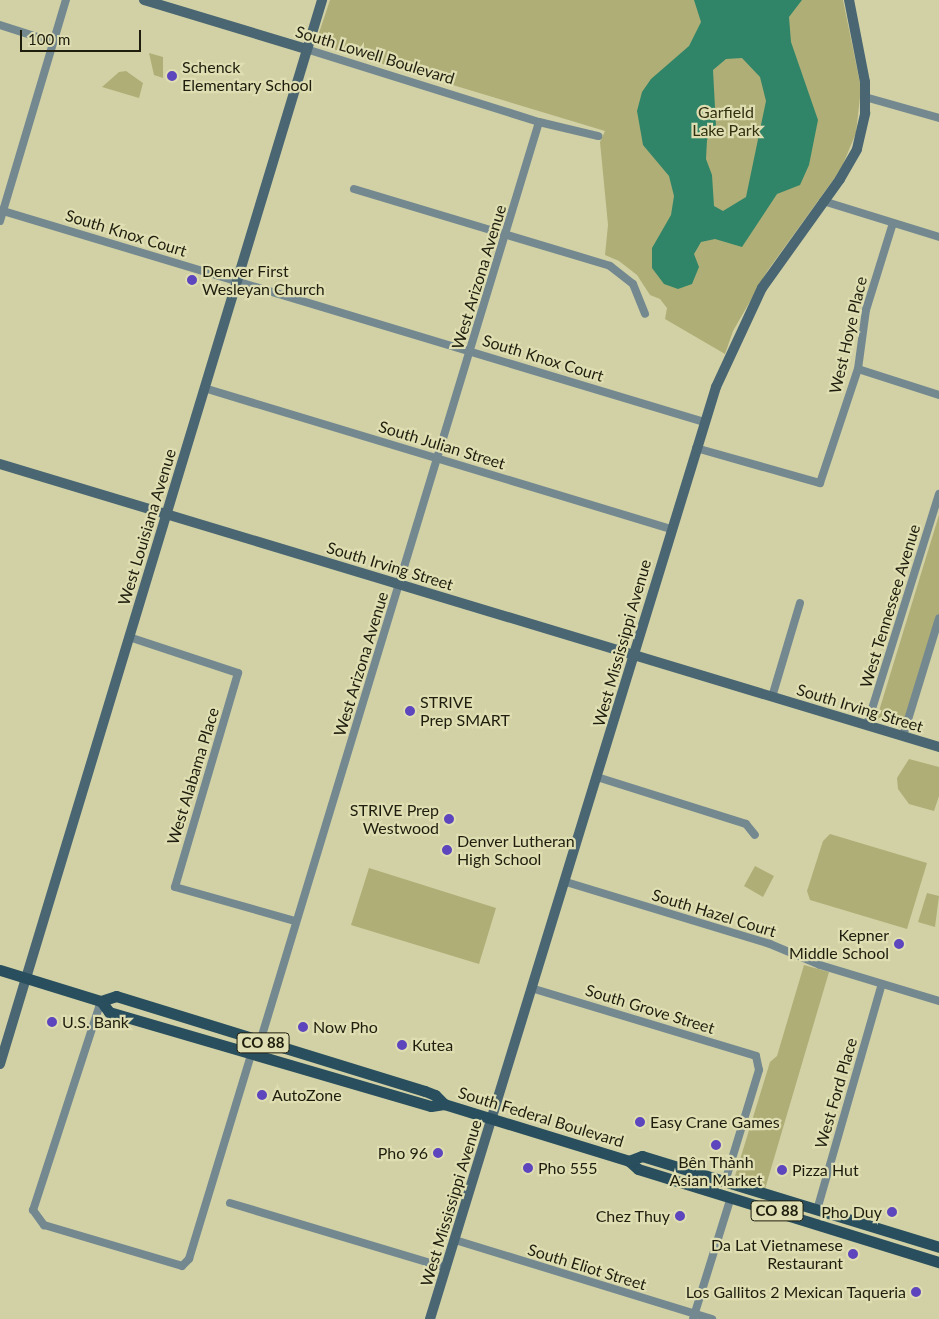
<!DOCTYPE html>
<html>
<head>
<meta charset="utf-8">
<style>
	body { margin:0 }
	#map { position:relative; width:939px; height:1319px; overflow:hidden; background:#d1d1a5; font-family:Lato,sans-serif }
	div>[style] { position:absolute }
	.green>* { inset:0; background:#afae77 }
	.water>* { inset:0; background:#308568 }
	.street>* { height:8px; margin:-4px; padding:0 4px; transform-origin:4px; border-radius:4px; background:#748890 }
	.secondary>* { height:10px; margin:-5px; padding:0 5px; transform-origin:5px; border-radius:5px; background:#496672 }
	.primary>* { height:11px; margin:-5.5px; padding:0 5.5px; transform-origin:5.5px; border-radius:5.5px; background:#294e5d }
	.dots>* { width:14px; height:14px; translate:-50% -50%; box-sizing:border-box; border:2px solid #dfdeb2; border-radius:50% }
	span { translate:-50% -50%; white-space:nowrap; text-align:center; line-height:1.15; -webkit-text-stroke:4.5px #dfdeb2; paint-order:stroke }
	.shield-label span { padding:1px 4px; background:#dfdeb2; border:1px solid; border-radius:4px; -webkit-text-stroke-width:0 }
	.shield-label { font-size:15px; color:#1f1e0e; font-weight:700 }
	.street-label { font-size:16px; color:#1f1e0e }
	.poi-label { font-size:16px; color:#1f1e0e }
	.left { translate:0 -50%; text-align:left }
	.right { translate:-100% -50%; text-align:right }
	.park-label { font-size:16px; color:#323111 }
	.scale { position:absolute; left:20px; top:30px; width:121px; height:22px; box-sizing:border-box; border:2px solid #1f1e0e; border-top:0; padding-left:6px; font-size:15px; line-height:18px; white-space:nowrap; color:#1f1e0e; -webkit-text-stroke:4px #dfdeb2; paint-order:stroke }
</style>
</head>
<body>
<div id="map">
	<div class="green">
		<div style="clip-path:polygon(330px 0,843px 0,861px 88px,856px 133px,841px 169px,768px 270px,733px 331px,725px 354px,665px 319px,667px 308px,660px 299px,650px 295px,637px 275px,619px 261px,605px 255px,608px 225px,600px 142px,605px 131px,320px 45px,317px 39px)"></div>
		<div style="clip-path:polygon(149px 53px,163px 57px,163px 78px,154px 75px)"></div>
		<div style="clip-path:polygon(126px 71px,143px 83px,139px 98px,102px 87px,119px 72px)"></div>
		<div style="clip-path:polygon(939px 515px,939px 616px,904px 726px,901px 728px,878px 719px,879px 711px)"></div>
		<div style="clip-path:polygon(909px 759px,939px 767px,939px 796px,934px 811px,909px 804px,898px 789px,897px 778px)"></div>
		<div style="clip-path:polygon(830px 834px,927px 863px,907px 929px,810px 900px,807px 891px,823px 841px)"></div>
		<div style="clip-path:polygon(755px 866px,774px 876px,763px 897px,744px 886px)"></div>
		<div style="clip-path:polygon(369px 868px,496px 908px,479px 964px,351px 925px)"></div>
		<div style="clip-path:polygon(927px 893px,939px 896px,935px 927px,918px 922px)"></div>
		<div style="clip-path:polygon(804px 965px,829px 972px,765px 1189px,734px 1179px,770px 1062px,777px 1056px)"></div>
	</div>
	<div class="water">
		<div style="clip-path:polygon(evenodd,694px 0,802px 0,789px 17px,791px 42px,818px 120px,809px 165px,800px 185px,777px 194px,742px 247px,715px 239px,701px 242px,694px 254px,699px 267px,692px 284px,678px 289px,664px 284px,652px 268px,652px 248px,671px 215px,674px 196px,669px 176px,643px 145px,637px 111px,642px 92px,651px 79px,689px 46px,701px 22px,694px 0,742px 58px,760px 77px,766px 101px,746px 197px,723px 211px,714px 206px,712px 175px,706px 159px,707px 140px,716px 126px,713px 70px,726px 59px,742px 58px)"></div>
	</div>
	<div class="street">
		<div style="left:0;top:25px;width:56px;rotate:17.8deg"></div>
		<div style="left:306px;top:49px;width:244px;rotate:17.4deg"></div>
		<div style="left:539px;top:122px;width:61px;rotate:13.3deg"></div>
		<div style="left:865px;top:97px;width:77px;rotate:15.8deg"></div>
		<div style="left:354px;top:189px;width:267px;rotate:16.7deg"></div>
		<div style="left:610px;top:266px;width:29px;rotate:38deg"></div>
		<div style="left:633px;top:284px;width:32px;rotate:68deg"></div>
		<div style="left:823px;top:201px;width:121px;rotate:17.2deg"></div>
		<div style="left:0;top:210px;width:735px;rotate:16.76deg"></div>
		<div style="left:0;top:221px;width:231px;rotate:-73.4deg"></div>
		<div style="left:858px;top:369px;width:85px;rotate:17.8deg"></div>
		<div style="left:204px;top:388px;width:488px;rotate:16.8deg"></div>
		<div style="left:696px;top:448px;width:129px;rotate:15.8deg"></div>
		<div style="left:820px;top:483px;width:120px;rotate:-71.6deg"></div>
		<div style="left:858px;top:369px;width:60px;rotate:-82.3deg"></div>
		<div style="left:866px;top:310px;width:91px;rotate:-72.8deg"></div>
		<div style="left:129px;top:637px;width:115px;rotate:18.3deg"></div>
		<div style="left:238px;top:673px;width:223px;rotate:106.4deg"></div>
		<div style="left:175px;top:887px;width:125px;rotate:15.8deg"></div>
		<div style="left:772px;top:697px;width:98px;rotate:-73.4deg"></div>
		<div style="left:867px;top:725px;width:242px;rotate:-72.7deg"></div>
		<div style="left:903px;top:736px;width:123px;rotate:-73deg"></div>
		<div style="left:597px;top:777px;width:156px;rotate:17.5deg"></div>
		<div style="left:746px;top:824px;width:14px;rotate:51deg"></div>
		<div style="left:566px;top:882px;width:213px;rotate:16.9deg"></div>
		<div style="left:770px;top:944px;width:54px;rotate:22.8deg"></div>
		<div style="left:820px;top:965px;width:124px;rotate:16.8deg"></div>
		<div style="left:531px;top:988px;width:235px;rotate:16.8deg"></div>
		<div style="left:756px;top:1056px;width:14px;rotate:78deg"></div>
		<div style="left:759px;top:1070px;width:117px;rotate:106.9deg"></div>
		<div style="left:101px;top:1001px;width:220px;rotate:108deg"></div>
		<div style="left:33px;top:1210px;width:19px;rotate:54deg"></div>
		<div style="left:44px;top:1225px;width:144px;rotate:16.5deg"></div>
		<div style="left:182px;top:1266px;width:10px;rotate:-45deg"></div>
		<div style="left:189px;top:1259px;width:217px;rotate:-73.1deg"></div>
		<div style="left:260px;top:1042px;width:961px;rotate:-73.13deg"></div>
		<div style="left:230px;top:1203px;width:226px;rotate:16.7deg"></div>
		<div style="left:817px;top:1210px;width:235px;rotate:-74deg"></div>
		<div style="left:455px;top:1240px;width:269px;rotate:17.1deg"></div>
		<div style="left:693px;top:1319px;width:128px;rotate:-72.7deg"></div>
	</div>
	<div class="secondary">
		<div style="left:144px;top:0;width:169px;rotate:16.8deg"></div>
		<div style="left:0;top:464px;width:981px;rotate:16.77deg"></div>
		<div style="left:0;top:1064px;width:1112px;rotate:-73.16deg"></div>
		<div style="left:430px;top:1319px;width:975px;rotate:-72.94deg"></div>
		<div style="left:716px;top:387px;width:109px;rotate:-65.1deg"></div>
		<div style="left:762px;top:288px;width:134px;rotate:-54.4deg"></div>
		<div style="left:840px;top:179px;width:34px;rotate:-60deg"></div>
		<div style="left:857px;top:149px;width:37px;rotate:-77deg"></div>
		<div style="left:865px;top:113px;width:31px;rotate:-90deg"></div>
		<div style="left:865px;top:82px;width:84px;rotate:-101deg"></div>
	</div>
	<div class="primary">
		<div style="left:0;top:970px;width:106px;rotate:17.1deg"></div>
		<div style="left:101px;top:1001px;width:16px;rotate:-18deg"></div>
		<div style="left:116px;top:996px;width:323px;rotate:17.1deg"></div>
		<div style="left:425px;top:1091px;width:11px;rotate:22deg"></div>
		<div style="left:435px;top:1095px;width:13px;rotate:45deg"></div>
		<div style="left:101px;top:1001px;width:14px;rotate:54deg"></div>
		<div style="left:109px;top:1012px;width:335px;rotate:16.3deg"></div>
		<div style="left:431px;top:1106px;width:13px;rotate:-9deg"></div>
		<div style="left:444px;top:1104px;width:194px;rotate:17.1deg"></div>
		<div style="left:629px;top:1161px;width:12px;rotate:42deg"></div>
		<div style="left:638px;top:1169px;width:315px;rotate:17.2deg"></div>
		<div style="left:629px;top:1161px;width:14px;rotate:-21deg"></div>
		<div style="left:642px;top:1156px;width:311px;rotate:17deg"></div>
	</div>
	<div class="dots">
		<div style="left:172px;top:76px;background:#5d45bd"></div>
		<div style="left:192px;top:280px;background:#5d45bd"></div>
		<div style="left:410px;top:711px;background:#5d45bd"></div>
		<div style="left:449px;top:819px;background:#5d45bd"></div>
		<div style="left:447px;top:850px;background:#5d45bd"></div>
		<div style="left:899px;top:944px;background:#5d45bd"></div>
		<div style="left:52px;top:1022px;background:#5d45bd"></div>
		<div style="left:303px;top:1027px;background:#5d45bd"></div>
		<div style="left:402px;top:1045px;background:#5d45bd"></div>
		<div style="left:262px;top:1095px;background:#5d45bd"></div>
		<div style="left:640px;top:1122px;background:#5d45bd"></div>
		<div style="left:716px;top:1145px;background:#5d45bd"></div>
		<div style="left:438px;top:1153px;background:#5d45bd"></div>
		<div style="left:528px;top:1168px;background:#5d45bd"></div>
		<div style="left:782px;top:1170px;background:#5d45bd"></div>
		<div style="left:892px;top:1212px;background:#5d45bd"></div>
		<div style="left:680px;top:1216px;background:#5d45bd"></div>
		<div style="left:853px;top:1254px;background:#5d45bd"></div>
		<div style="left:916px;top:1292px;background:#5d45bd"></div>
	</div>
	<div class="shield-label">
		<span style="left:263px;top:1043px">CO 88</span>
		<span style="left:777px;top:1211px">CO 88</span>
	</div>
	<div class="street-label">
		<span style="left:375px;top:55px;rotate:17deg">South Lowell Boulevard</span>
		<span style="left:126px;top:233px;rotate:17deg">South Knox Court</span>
		<span style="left:479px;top:277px;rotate:-73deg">West Arizona Avenue</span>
		<span style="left:848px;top:335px;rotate:-77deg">West Hoye Place</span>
		<span style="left:543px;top:358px;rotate:17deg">South Knox Court</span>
		<span style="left:442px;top:445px;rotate:17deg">South Julian Street</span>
		<span style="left:147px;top:527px;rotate:-73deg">West Louisiana Avenue</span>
		<span style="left:390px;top:566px;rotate:17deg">South Irving Street</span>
		<span style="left:890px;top:606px;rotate:-73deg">West Tennessee Avenue</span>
		<span style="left:622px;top:643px;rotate:-74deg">West Mississippi Avenue</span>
		<span style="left:361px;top:664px;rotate:-73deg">West Arizona Avenue</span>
		<span style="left:860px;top:708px;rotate:17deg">South Irving Street</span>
		<span style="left:193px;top:776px;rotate:-73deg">West Alabama Place</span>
		<span style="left:714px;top:913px;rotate:17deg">South Hazel Court</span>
		<span style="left:650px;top:1009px;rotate:17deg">South Grove Street</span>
		<span style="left:836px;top:1093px;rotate:-74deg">West Ford Place</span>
		<span style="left:541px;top:1117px;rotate:17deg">South Federal Boulevard</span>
		<span style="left:451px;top:1203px;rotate:-73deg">West Mississippi Avenue</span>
		<span style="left:587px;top:1267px;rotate:17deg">South Eliot Street</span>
	</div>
	<div class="poi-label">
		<span class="left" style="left:182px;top:76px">Schenck<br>Elementary School</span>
		<span class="left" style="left:202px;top:280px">Denver First<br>Wesleyan Church</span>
		<span class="left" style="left:420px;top:711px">STRIVE<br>Prep SMART</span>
		<span class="right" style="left:439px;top:819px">STRIVE Prep<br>Westwood</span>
		<span class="left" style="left:457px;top:850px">Denver Lutheran<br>High School</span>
		<span class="right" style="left:889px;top:944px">Kepner<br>Middle School</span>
		<span class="left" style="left:62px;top:1022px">U.S. Bank</span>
		<span class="left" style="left:313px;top:1027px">Now Pho</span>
		<span class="left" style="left:412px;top:1045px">Kutea</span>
		<span class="left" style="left:272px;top:1095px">AutoZone</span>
		<span class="left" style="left:650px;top:1122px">Easy Crane Games</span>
		<span class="right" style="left:428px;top:1153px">Pho 96</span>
		<span style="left:716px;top:1171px">Bên Thành<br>Asian Market</span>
		<span class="left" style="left:538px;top:1168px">Pho 555</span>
		<span class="left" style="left:792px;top:1170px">Pizza Hut</span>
		<span class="right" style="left:882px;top:1212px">Pho Duy</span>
		<span class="right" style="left:670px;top:1216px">Chez Thuy</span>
		<span class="right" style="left:843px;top:1254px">Da Lat Vietnamese<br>Restaurant</span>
		<span class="right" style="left:906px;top:1292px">Los Gallitos 2 Mexican Taqueria</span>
	</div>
	<div class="park-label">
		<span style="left:726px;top:121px">Garfield<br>Lake Park</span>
	</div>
	<div class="scale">100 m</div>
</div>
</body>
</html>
